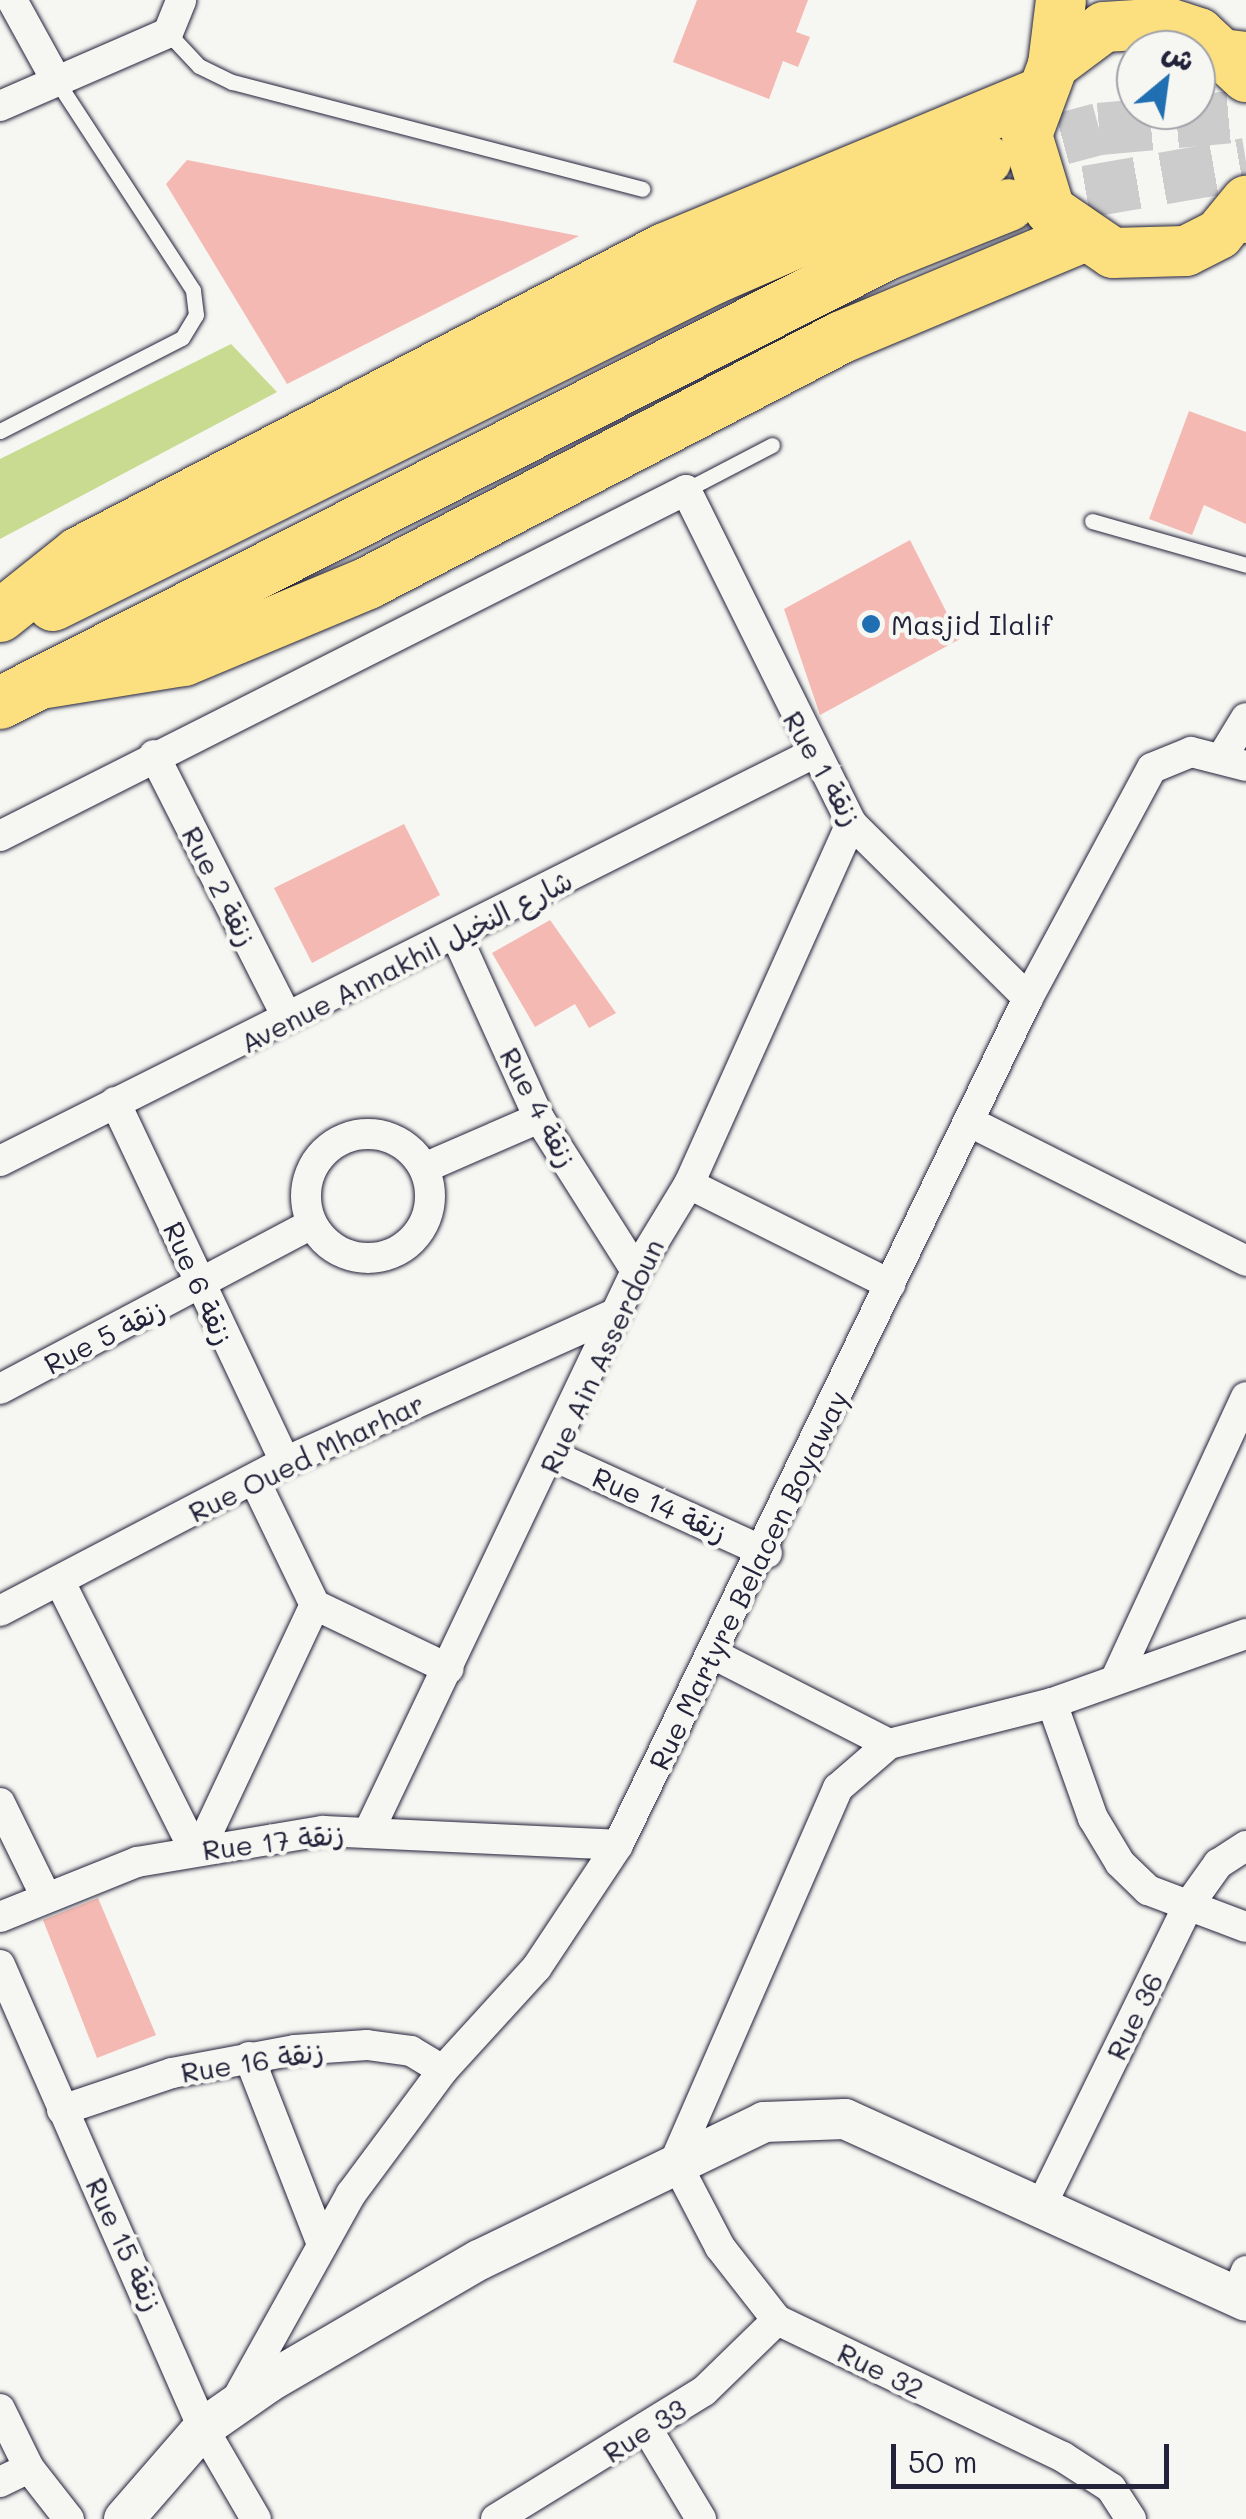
<!DOCTYPE html>
<html>
<head>
<meta charset="utf-8">
<style>
	body { margin:0 }
	#map { position:relative; width:1246px; height:2519px; overflow:hidden; background:#f6f6f2; font-family:Mali,"Playpen Sans Arabic",sans-serif }
	div>[style] { position:absolute }
	.green>* { inset:0; background:#c9db90 }
	.building>* { inset:0; background:#f5b9b3 }
	.trunk-tunnel>* { height:52px; margin-top:-26px; transform-origin:0; background:repeating-linear-gradient(90deg,#cccccd 0 52px,transparent 0 78px) }
	.roads { filter:drop-shadow(0 0 2px #22223b) drop-shadow(0 0 2px #22223b) }
	.service>* { height:15px; margin:-7.5px; padding:0 7.5px; transform-origin:7.5px; border-radius:7.5px; background:#f6f6f2 }
	.minor>* { height:30px; margin:-15px; padding:0 15px; transform-origin:15px; border-radius:15px; background:#f6f6f2 }
	.minor>.ring { margin:-15px; padding:0; box-sizing:content-box; background:none; border:30px solid #f6f6f2; border-radius:50% }
	.tertiary>* { height:40px; margin:-20px; padding:0 20px; transform-origin:20px; border-radius:20px; background:#f6f6f2 }
	.primary>* { height:50px; margin:-25px; padding:0 25px; transform-origin:25px; border-radius:25px; background:#fce080 }
	.trunk>* { height:52px; margin:-26px; padding:0 26px; transform-origin:26px; border-radius:26px; background:#fce080 }
	.dots>* { width:28px; height:28px; translate:-50% -50%; box-sizing:border-box; border:5px solid #f6f6f2; border-radius:50% }
	span { translate:-50% -50%; white-space:nowrap; text-align:center; line-height:1.15; -webkit-text-stroke:9px #f6f6f2; paint-order:stroke }
	.poi-label { font-size:28px; color:#22223b }
	.left { translate:0 -50%; text-align:left }
	.street-label { font-size:28px; color:#22223b }
	.north { position:absolute; left:1116px; top:30px; width:100px; height:100px; box-sizing:border-box; background:#f6f6f2; border:2px solid #a1a1a9; border-radius:50%; rotate:29deg; font-size:28px; font-weight:700; line-height:40px; text-align:center; color:#22223b }
	.north::after { content:''; display:block; margin:auto; width:35px; height:45px; background:#1f6fb2; clip-path:polygon(50% 0,100% 100%,50% 72%,0 100%) }
	.scale { position:absolute; left:891px; top:2444px; width:278px; height:45px; box-sizing:border-box; border:5px solid #22223b; border-top:0; padding-left:12px; font-size:30px; line-height:35px; white-space:nowrap; color:#22223b; -webkit-text-stroke:8px #f6f6f2; paint-order:stroke }
</style>
</head>
<body>
<div id="map">
	<div class="green">
		<div style="clip-path:polygon(231px 344px,277px 392px,0 539px,0 459px)"></div>
	</div>
	<div class="building">
		<div style="clip-path:polygon(697px 0,808px 0,796px 32px,810px 37px,798px 67px,783px 61px,769px 99px,673px 62px)"></div>
		<div style="clip-path:polygon(187px 160px,579px 236px,287px 384px,166px 184px)"></div>
		<div style="clip-path:polygon(1189px 411px,1246px 432px,1246px 524px,1204px 505px,1192px 535px,1149px 519px)"></div>
		<div style="clip-path:polygon(910px 540px,960px 639px,820px 715px,784px 609px)"></div>
		<div style="clip-path:polygon(404px 824px,440px 895px,312px 963px,274px 888px)"></div>
		<div style="clip-path:polygon(550px 920px,616px 1013px,589px 1028px,575px 1004px,535px 1027px,492px 953px)"></div>
		<div style="clip-path:polygon(98px 1898px,156px 2035px,97px 2058px,43px 1920px)"></div>
	</div>
	<div class="trunk-tunnel">
		<div style="left:987px;top:159px;width:116px;rotate:-15deg"></div>
		<div style="left:1099px;top:129px;width:148px;rotate:-5.1deg"></div>
		<div style="left:1009px;top:205px;width:241px;rotate:-9.8deg"></div>
	</div>
	<div class="roads">
		<div class="service">
			<div style="left:168px;top:33px;width:45px;rotate:46.8deg"></div>
			<div style="left:199px;top:66px;width:37px;rotate:26deg"></div>
			<div style="left:232px;top:82px;width:424px;rotate:14.6deg"></div>
			<div style="left:0;top:431px;width:204px;rotate:-27.1deg"></div>
			<div style="left:182px;top:338px;width:27px;rotate:-59deg"></div>
			<div style="left:196px;top:315px;width:25px;rotate:-97deg"></div>
			<div style="left:193px;top:290px;width:253px;rotate:-123.1deg"></div>
			<div style="left:686px;top:490px;width:97px;rotate:-27.6deg"></div>
			<div style="left:1092px;top:521px;width:160px;rotate:15.9deg"></div>
		</div>
		<div class="minor">
			<div style="left:12px;top:0;width:89px;rotate:61.1deg"></div>
			<div style="left:0;top:106px;width:183px;rotate:-23.5deg"></div>
			<div style="left:168px;top:33px;width:35px;rotate:-68deg"></div>
			<div style="left:1224px;top:754px;width:42px;rotate:-58.6deg"></div>
			<div style="left:154px;top:755px;width:294px;rotate:63.1deg"></div>
			<div style="left:0;top:836px;width:768px;rotate:-26.77deg"></div>
			<div style="left:686px;top:490px;width:372px;rotate:63.6deg"></div>
			<div style="left:851px;top:823px;width:249px;rotate:44.7deg"></div>
			<div style="left:456px;top:935px;width:201px;rotate:65.6deg"></div>
			<div style="left:539px;top:1118px;width:181px;rotate:57.6deg"></div>
			<div style="left:115px;top:1102px;width:398px;rotate:64.7deg"></div>
			<div style="left:972px;top:1123px;width:307px;rotate:26.7deg"></div>
			<div class="ring" style="left:306px;top:1134px;width:94px;height:94px"></div>
			<div style="left:0;top:1161px;width:906px;rotate:-26.62deg"></div>
			<div style="left:424px;top:1168px;width:125px;rotate:-23.5deg"></div>
			<div style="left:689px;top:1184px;width:225px;rotate:26.5deg"></div>
			<div style="left:0;top:1389px;width:352px;rotate:-27.9deg"></div>
			<div style="left:554px;top:1456px;width:234px;rotate:24.5deg"></div>
			<div style="left:254px;top:1479px;width:140px;rotate:64.2deg"></div>
			<div style="left:315px;top:1605px;width:148px;rotate:25.5deg"></div>
			<div style="left:60px;top:1582px;width:300px;rotate:63.4deg"></div>
			<div style="left:0;top:1611px;width:322px;rotate:-27.6deg"></div>
			<div style="left:285px;top:1462px;width:363px;rotate:-24.2deg"></div>
			<div style="left:715px;top:1655px;width:195px;rotate:27.1deg"></div>
			<div style="left:1118px;top:1674px;width:305px;rotate:-65.2deg"></div>
			<div style="left:1052px;top:1703px;width:122px;rotate:70.4deg"></div>
			<div style="left:1093px;top:1818px;width:52px;rotate:59deg"></div>
			<div style="left:1120px;top:1863px;width:39px;rotate:44deg"></div>
			<div style="left:1148px;top:1890px;width:105px;rotate:20.7deg"></div>
			<div style="left:0;top:1803px;width:105px;rotate:63.9deg"></div>
			<div style="left:369px;top:1831px;width:620px;rotate:-64.51deg"></div>
			<div style="left:636px;top:1271px;width:102px;rotate:-58.7deg"></div>
			<div style="left:689px;top:1184px;width:396px;rotate:-65.8deg"></div>
			<div style="left:200px;top:1849px;width:270px;rotate:-64.8deg"></div>
			<div style="left:0;top:1917px;width:148px;rotate:-21.9deg"></div>
			<div style="left:137px;top:1862px;width:189px;rotate:-9.5deg"></div>
			<div style="left:323px;top:1831px;width:295px;rotate:2.7deg"></div>
			<div style="left:0;top:1965px;width:506px;rotate:66.33deg"></div>
			<div style="left:203px;top:2428px;width:105px;rotate:59.8deg"></div>
			<div style="left:249px;top:2057px;width:201px;rotate:68.7deg"></div>
			<div style="left:62px;top:2110px;width:116px;rotate:-18.6deg"></div>
			<div style="left:172px;top:2073px;width:125px;rotate:-10.6deg"></div>
			<div style="left:295px;top:2050px;width:72px;rotate:-4deg"></div>
			<div style="left:367px;top:2045px;width:44px;rotate:7.8deg"></div>
			<div style="left:411px;top:2051px;width:37px;rotate:31deg"></div>
			<div style="left:1043px;top:2202px;width:330px;rotate:-63.9deg"></div>
			<div style="left:1188px;top:1906px;width:52px;rotate:-54.5deg"></div>
			<div style="left:1218px;top:1864px;width:33px;rotate:-33deg"></div>
			<div style="left:1236px;top:2296px;width:27px;rotate:-68deg"></div>
			<div style="left:233px;top:2406px;width:243px;rotate:-60.9deg"></div>
			<div style="left:351px;top:2194px;width:154px;rotate:-53.4deg"></div>
			<div style="left:443px;top:2070px;width:139px;rotate:-47.6deg"></div>
			<div style="left:537px;top:1967px;width:146px;rotate:-56.4deg"></div>
			<div style="left:618px;top:1845px;width:941px;rotate:-64.17deg"></div>
			<div style="left:1028px;top:998px;width:261px;rotate:-61.7deg"></div>
			<div style="left:1152px;top:768px;width:42px;rotate:-22.3deg"></div>
			<div style="left:1191px;top:752px;width:57px;rotate:14.3deg"></div>
			<div style="left:0;top:2409px;width:66px;rotate:63.8deg"></div>
			<div style="left:29px;top:2468px;width:65px;rotate:51.9deg"></div>
			<div style="left:646px;top:2427px;width:107px;rotate:59.1deg"></div>
			<div style="left:0;top:2482px;width:32px;rotate:-26deg"></div>
			<div style="left:496px;top:2519px;width:244px;rotate:-31.6deg"></div>
			<div style="left:704px;top:2391px;width:102px;rotate:-44.2deg"></div>
			<div style="left:1131px;top:2519px;width:37px;rotate:-123deg"></div>
			<div style="left:1111px;top:2488px;width:57px;rotate:-147.1deg"></div>
			<div style="left:1063px;top:2457px;width:317px;rotate:-154.4deg"></div>
			<div style="left:777px;top:2320px;width:93px;rotate:-128deg"></div>
			<div style="left:720px;top:2247px;width:97px;rotate:-117.6deg"></div>
			<div style="left:675px;top:2161px;width:407px;rotate:-66.4deg"></div>
			<div style="left:838px;top:1788px;width:67px;rotate:-40.8deg"></div>
			<div style="left:889px;top:1744px;width:168px;rotate:-14.1deg"></div>
			<div style="left:1052px;top:1703px;width:206px;rotate:-19.6deg"></div>
		</div>
		<div class="tertiary">
			<div style="left:124px;top:2519px;width:121px;rotate:-49deg"></div>
			<div style="left:203px;top:2428px;width:80px;rotate:-34.9deg"></div>
			<div style="left:269px;top:2382px;width:243px;rotate:-30.2deg"></div>
			<div style="left:479px;top:2260px;width:317px;rotate:-25.8deg"></div>
			<div style="left:764px;top:2122px;width:81px;rotate:-2.1deg"></div>
			<div style="left:845px;top:2119px;width:440px;rotate:24.4deg"></div>
		</div>
		<div class="primary">
			<div style="left:1053px;top:65px;width:65px;rotate:-83deg"></div>
			<div style="left:1246px;top:77px;width:64px;rotate:-136.9deg"></div>
			<div style="left:1199px;top:33px;width:33px;rotate:-162deg"></div>
			<div style="left:1168px;top:23px;width:64px;rotate:176.4deg"></div>
			<div style="left:1104px;top:27px;width:64px;rotate:143.3deg"></div>
			<div style="left:1053px;top:65px;width:75px;rotate:110.4deg"></div>
			<div style="left:1027px;top:135px;width:78px;rotate:73deg"></div>
			<div style="left:1050px;top:210px;width:76px;rotate:34.3deg"></div>
			<div style="left:1113px;top:253px;width:73px;rotate:-1.6deg"></div>
			<div style="left:1186px;top:251px;width:37px;rotate:-27deg"></div>
			<div style="left:1219px;top:234px;width:43px;rotate:-50.7deg"></div>
		</div>
		<div class="trunk">
			<div style="left:1230px;top:56px;width:16px;rotate:7deg"></div>
			<div style="left:1237px;top:216px;width:9px;rotate:6deg"></div>
			<div style="left:53px;top:605px;width:737px;rotate:-26.32deg"></div>
			<div style="left:714px;top:278px;width:296px;rotate:-23.5deg"></div>
			<div style="left:0;top:616px;width:101px;rotate:-38.6deg"></div>
			<div style="left:79px;top:553px;width:660px;rotate:-27.42deg"></div>
			<div style="left:665px;top:249px;width:400px;rotate:-22.5deg"></div>
			<div style="left:40px;top:683px;width:146px;rotate:-9.1deg"></div>
			<div style="left:184px;top:660px;width:199px;rotate:-22.7deg"></div>
			<div style="left:368px;top:583px;width:534px;rotate:-27.43deg"></div>
			<div style="left:842px;top:337px;width:257px;rotate:-22.7deg"></div>
			<div style="left:0;top:703px;width:994px;rotate:-26.85deg"></div>
			<div style="left:887px;top:254px;width:131px;rotate:-21.9deg"></div>
		</div>
	</div>
	<div class="dots">
		<div style="left:871px;top:624px;background:#1f6fb2"></div>
	</div>
	<div class="poi-label">
		<span class="left" style="left:891px;top:624px">Masjid Ilalif</span>
	</div>
	<div class="street-label">
		<span style="left:823px;top:768px;rotate:60deg">Rue 1 زنقة</span>
		<span style="left:220px;top:886px;rotate:63deg">Rue 2 زنقة</span>
		<span style="left:406px;top:961px;rotate:-27deg">Avenue Annakhil شارع النخيل</span>
		<span style="left:539px;top:1107px;rotate:62deg">Rue 4 زنقة</span>
		<span style="left:199px;top:1283px;rotate:66deg">Rue 6 زنقة</span>
		<span style="left:104px;top:1336px;rotate:-27deg">Rue 5 زنقة</span>
		<span style="left:601px;top:1356px;rotate:-65deg">Rue Ain Asserdoun</span>
		<span style="left:306px;top:1457px;rotate:-26deg">Rue Oued Mharhar</span>
		<span style="left:660px;top:1504px;rotate:24deg">Rue 14 زنقة</span>
		<span style="left:748px;top:1580px;rotate:-64deg">Rue Martyre Belacen Boyaway</span>
		<span style="left:273px;top:1841px;rotate:-7deg">Rue 17 زنقة</span>
		<span style="left:1134px;top:2016px;rotate:-64deg">Rue 36</span>
		<span style="left:252px;top:2061px;rotate:-9deg">Rue 16 زنقة</span>
		<span style="left:125px;top:2244px;rotate:65deg">Rue 15 زنقة</span>
		<span style="left:881px;top:2370px;rotate:26deg">Rue 32</span>
		<span style="left:644px;top:2430px;rotate:-33deg">Rue 33</span>
	</div>
	<div class="north">ش</div>
	<div class="scale">50 m</div>
</div>
</body>
</html>
